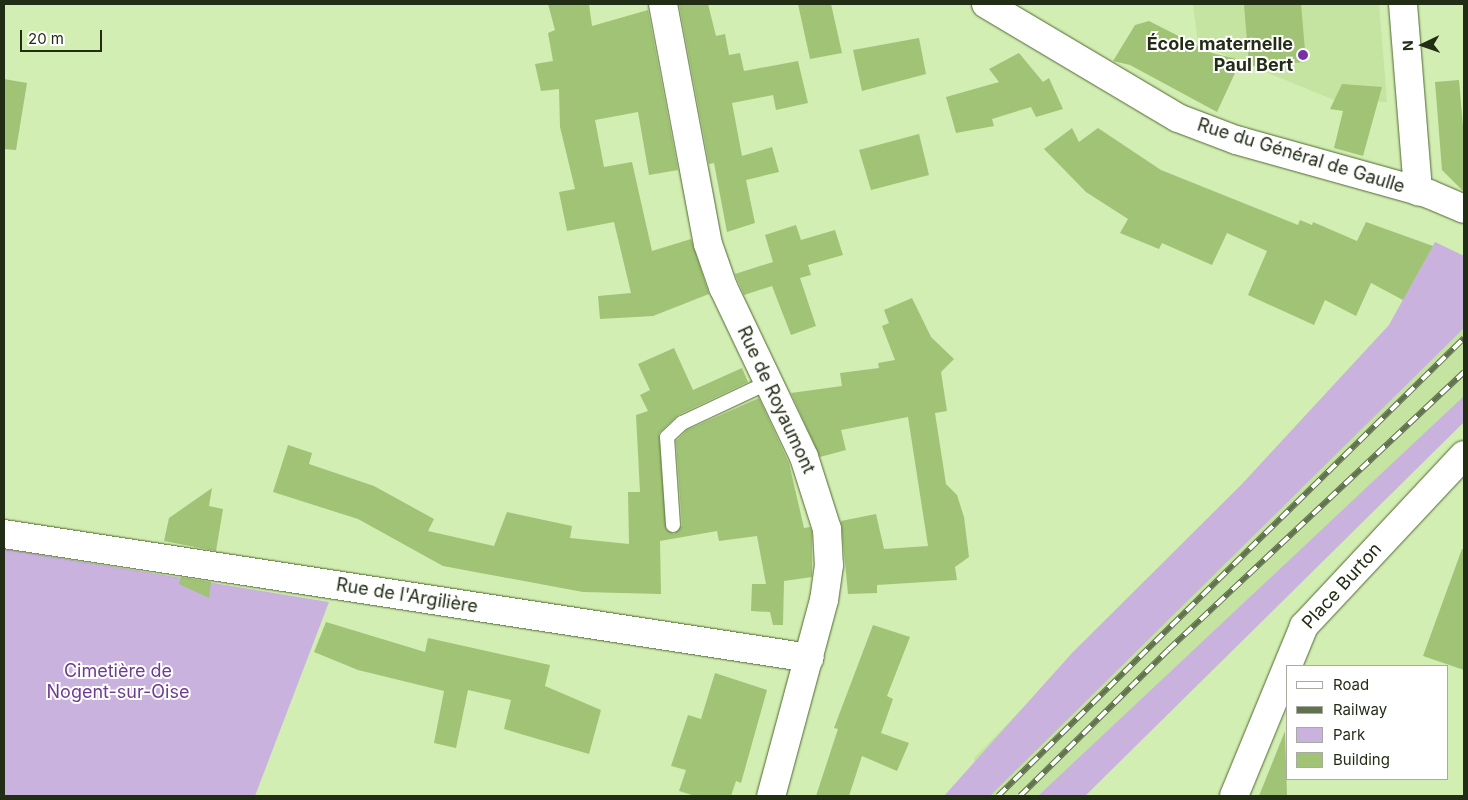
<!DOCTYPE html>
<html>
<head>
<meta charset="utf-8">
<style>
	body { margin:0 }
	#map { position:relative; width:1468px; height:800px; overflow:hidden; background:#d2eeb3; font-family:Inter,sans-serif }
	div>[style] { position:absolute }
	.built>* { inset:0; background:#c5e3a1 }
	.green>* { inset:0; background:#cab2df }
	.building>* { inset:0; background:#a0c376 }
	.roads { filter:drop-shadow(0 0 1px #506731) drop-shadow(0 0 1px #506731) }
	.lane>* { height:14px; margin:-7px; padding:0 7px; transform-origin:7px; border-radius:7px; background:#fff }
	.street>* { height:28px; margin:-14px; padding:0 14px; transform-origin:14px; border-radius:14px; background:#fff }
	.rail>* { height:5.5px; margin-top:-2.75px; transform-origin:0; background:repeating-linear-gradient(90deg,#fff 0 11px,#61724e 0 22px); box-sizing:border-box; border-block:1px solid #61724e }
	.dots>* { width:14px; height:14px; translate:-50% -50%; box-sizing:border-box; border:2px solid #fff; border-radius:50% }
	span { translate:-50% -50%; white-space:nowrap; text-align:center; line-height:1.15; -webkit-text-stroke:4px #fff; paint-order:stroke }
	.poi-label { font-size:18px; color:#222d16; font-weight:700 }
	.right { translate:-100% -50%; text-align:right }
	.street-label { font-size:18px; color:#222d16 }
	.park-label { font-size:18px; color:#6d3c91 }
	.frame { position:absolute; inset:0; border:5px solid #222d16; pointer-events:none }
	.legend { position:absolute; left:1286px; top:665px; width:162px; height:115px; box-sizing:border-box; background:#fff; border:1px solid #a7aba2; margin:0; padding:6px 9px; list-style:none; font-size:15px; color:#222d16 }
	.legend li { display:flex; align-items:center; gap:10px; height:25px }
	.legend b { width:25px; border:1px solid #a7aba2 }
	.north { position:absolute; left:1398px; top:20px; width:50px; height:50px; -webkit-text-stroke:4px #fff; paint-order:stroke; rotate:267deg; font-size:14px; font-weight:700; line-height:20px; text-align:center; color:#222d16 }
	.north::after { content:''; display:block; margin:auto; width:18px; height:22px; background:#222d16; clip-path:polygon(50% 0,100% 100%,50% 72%,0 100%) }
	.scale { position:absolute; left:20px; top:30px; width:82px; height:22px; box-sizing:border-box; border:2px solid #222d16; border-top:0; padding-left:6px; font-size:15px; line-height:18px; white-space:nowrap; color:#222d16; -webkit-text-stroke:4px #fff; paint-order:stroke }
</style>
</head>
<body>
<div id="map">
	<div class="built">
		<div style="clip-path:polygon(1193px 4px,1379px 4px,1387px 102px,1334px 100px,1198px 44px)"></div>
		<div style="clip-path:polygon(1435px 242px,1464px 256px,1464px 422px,1085px 796px,945px 796px,975px 766px,974px 758px,1243px 483px,1389px 325px)"></div>
	</div>
	<div class="green">
		<div style="clip-path:polygon(1435px 242px,1464px 256px,1464px 328px,990px 796px,944px 796px,1072px 653px,1243px 483px,1389px 325px)"></div>
		<div style="clip-path:polygon(1464px 396px,1464px 422px,1085px 796px,1038px 796px)"></div>
		<div style="clip-path:polygon(4px 549px,329px 602px,255px 796px,4px 796px)"></div>
	</div>
	<div class="building">
		<div style="clip-path:polygon(548px 4px,589px 4px,592px 26px,648px 10px,678px 170px,649px 175px,638px 112px,595px 120px,604px 167px,632px 162px,652px 251px,691px 239px,709px 294px,653px 316px,600px 319px,598px 296px,631px 293px,614px 222px,567px 231px,559px 192px,575px 189px,560px 127px,559px 89px,541px 91px,535px 64px,553px 61px,548px 33px,555px 30px)"></div>
		<div style="clip-path:polygon(679px 4px,708px 4px,716px 36px,725px 34px,729px 55px,740px 53px,744px 71px,798px 61px,808px 103px,776px 110px,773px 95px,732px 103px,742px 156px,772px 147px,779px 172px,746px 180px,755px 223px,727px 232px,714px 163px,709px 164px)"></div>
		<div style="clip-path:polygon(798px 4px,831px 4px,842px 53px,810px 59px)"></div>
		<div style="clip-path:polygon(1244px 4px,1301px 4px,1306px 62px,1249px 66px)"></div>
		<div style="clip-path:polygon(1149px 21px,1212px 53px,1241px 60px,1217px 112px,1130px 65px,1113px 61px,1135px 25px)"></div>
		<div style="clip-path:polygon(919px 38px,926px 74px,862px 91px,853px 50px)"></div>
		<div style="clip-path:polygon(1019px 53px,1043px 82px,1049px 78px,1063px 109px,1036px 117px,1031px 107px,992px 119px,994px 126px,956px 133px,946px 97px,999px 82px,989px 69px)"></div>
		<div style="clip-path:polygon(4px 79px,27px 83px,16px 150px,4px 149px)"></div>
		<div style="clip-path:polygon(1459px 80px,1464px 138px,1464px 192px,1442px 170px,1435px 82px)"></div>
		<div style="clip-path:polygon(1342px 84px,1382px 87px,1363px 156px,1334px 148px,1343px 111px,1330px 109px)"></div>
		<div style="clip-path:polygon(1072px 128px,1079px 142px,1098px 128px,1161px 170px,1298px 225px,1300px 220px,1312px 225px,1313px 222px,1357px 241px,1366px 222px,1433px 246px,1403px 300px,1371px 283px,1356px 316px,1325px 300px,1314px 325px,1248px 295px,1267px 251px,1227px 233px,1212px 265px,1162px 243px,1159px 249px,1120px 233px,1128px 219px,1086px 192px,1044px 149px)"></div>
		<div style="clip-path:polygon(919px 134px,929px 175px,871px 190px,859px 150px)"></div>
		<div style="clip-path:polygon(796px 225px,801px 240px,835px 230px,843px 255px,808px 265px,811px 275px,800px 278px,816px 326px,791px 335px,772px 286px,744px 295px,735px 274px,773px 262px,765px 235px)"></div>
		<div style="clip-path:polygon(912px 298px,931px 337px,954px 359px,941px 372px,947px 411px,935px 413px,946px 484px,957px 495px,964px 517px,969px 557px,955px 567px,957px 580px,877px 585px,877px 593px,848px 594px,841px 521px,876px 514px,884px 549px,928px 546px,908px 417px,841px 430px,846px 450px,820px 457px,791px 393px,842px 386px,840px 373px,879px 368px,878px 363px,895px 360px,882px 326px,889px 323px,884px 310px)"></div>
		<div style="clip-path:polygon(674px 348px,693px 390px,742px 368px,748px 382px,678px 415px,659px 433px,666px 529px,674px 534px,682px 525px,676px 441px,687px 430px,759px 398px,789px 463px,804px 528px,810px 527px,812px 532px,812px 577px,784px 581px,783px 625px,773px 625px,770px 612px,751px 611px,752px 584px,766px 584px,757px 536px,719px 541px,717px 531px,660px 541px,661px 594px,583px 592px,443px 566px,358px 519px,273px 492px,288px 445px,312px 453px,309px 464px,374px 486px,434px 519px,428px 531px,494px 546px,507px 512px,572px 526px,570px 538px,629px 544px,628px 492px,640px 492px,636px 415px,648px 411px,640px 395px,650px 390px,638px 364px)"></div>
		<div style="clip-path:polygon(212px 488px,209px 506px,223px 509px,216px 551px,164px 541px,169px 518px)"></div>
		<div style="clip-path:polygon(1462px 549px,1464px 549px,1464px 670px,1423px 656px)"></div>
		<div style="clip-path:polygon(181px 577px,211px 582px,209px 598px,179px 584px)"></div>
		<div style="clip-path:polygon(326px 622px,425px 652px,428px 638px,550px 665px,545px 686px,601px 710px,589px 754px,504px 729px,511px 700px,468px 690px,456px 748px,434px 743px,444px 691px,358px 670px,314px 652px)"></div>
		<div style="clip-path:polygon(873px 625px,910px 637px,887px 696px,893px 699px,881px 733px,909px 743px,897px 771px,862px 756px,849px 796px,816px 796px,838px 729px,834px 728px)"></div>
		<div style="clip-path:polygon(715px 673px,767px 690px,741px 783px,736px 781px,731px 796px,695px 796px,679px 791px,686px 770px,671px 766px,688px 715px,701px 719px)"></div>
		<div style="clip-path:polygon(1285px 731px,1287px 796px,1259px 796px)"></div>
	</div>
	<div class="roads">
		<div class="lane">
			<div style="left:673px;top:525px;width:88px;rotate:-93.9deg"></div>
			<div style="left:667px;top:437px;width:21px;rotate:-43deg"></div>
			<div style="left:682px;top:423px;width:96px;rotate:-25.2deg"></div>
		</div>
		<div class="street">
			<div style="left:663px;top:4px;width:244px;rotate:79.4deg"></div>
			<div style="left:708px;top:244px;width:46px;rotate:70.8deg"></div>
			<div style="left:723px;top:287px;width:188px;rotate:64.5deg"></div>
			<div style="left:804px;top:457px;width:76px;rotate:72.3deg"></div>
			<div style="left:827px;top:529px;width:36px;rotate:87deg"></div>
			<div style="left:829px;top:565px;width:35px;rotate:98deg"></div>
			<div style="left:824px;top:600px;width:203px;rotate:105.1deg"></div>
			<div style="left:986px;top:4px;width:223px;rotate:30.7deg"></div>
			<div style="left:1178px;top:118px;width:62px;rotate:20.8deg"></div>
			<div style="left:1236px;top:140px;width:200px;rotate:15.6deg"></div>
			<div style="left:1429px;top:194px;width:38px;rotate:23deg"></div>
			<div style="left:1403px;top:4px;width:188px;rotate:85.4deg"></div>
			<div style="left:4px;top:534px;width:815px;rotate:8.75deg"></div>
			<div style="left:1234px;top:796px;width:184px;rotate:-67.6deg"></div>
			<div style="left:1304px;top:626px;width:234px;rotate:-46.9deg"></div>
		</div>
	</div>
	<div class="rail">
		<div style="left:998px;top:796px;width:653px;rotate:-44.5deg"></div>
		<div style="left:1020px;top:796px;width:208px;rotate:-44.6deg"></div>
		<div style="left:1168px;top:650px;width:406px;rotate:-43.2deg"></div>
	</div>
	<div class="dots">
		<div style="left:1303px;top:55px;background:#7631a5"></div>
	</div>
	<div class="poi-label">
		<span class="right" style="left:1293px;top:55px">École maternelle<br>Paul Bert</span>
	</div>
	<div class="street-label">
		<span style="left:1301px;top:156px;rotate:17deg">Rue du Général de Gaulle</span>
		<span style="left:776px;top:400px;rotate:65deg">Rue de Royaumont</span>
		<span style="left:1342px;top:586px;rotate:-48deg">Place Burton</span>
		<span style="left:407px;top:596px;rotate:9deg">Rue de l'Argilière</span>
	</div>
	<div class="park-label">
		<span style="left:118px;top:682px">Cimetière de<br>Nogent-sur-Oise</span>
	</div>
	<div class="frame"></div>
	<ul class="legend">
	<li><b style="height:6px;background:#fff"></b>Road</li>
	<li><b style="height:6px;background:#61724e"></b>Railway</li>
	<li><b style="height:14px;background:#cab2df"></b>Park</li>
	<li><b style="height:14px;background:#a0c376"></b>Building</li>
	</ul>
	<div class="north">N</div>
	<div class="scale">20 m</div>
</div>
</body>
</html>
